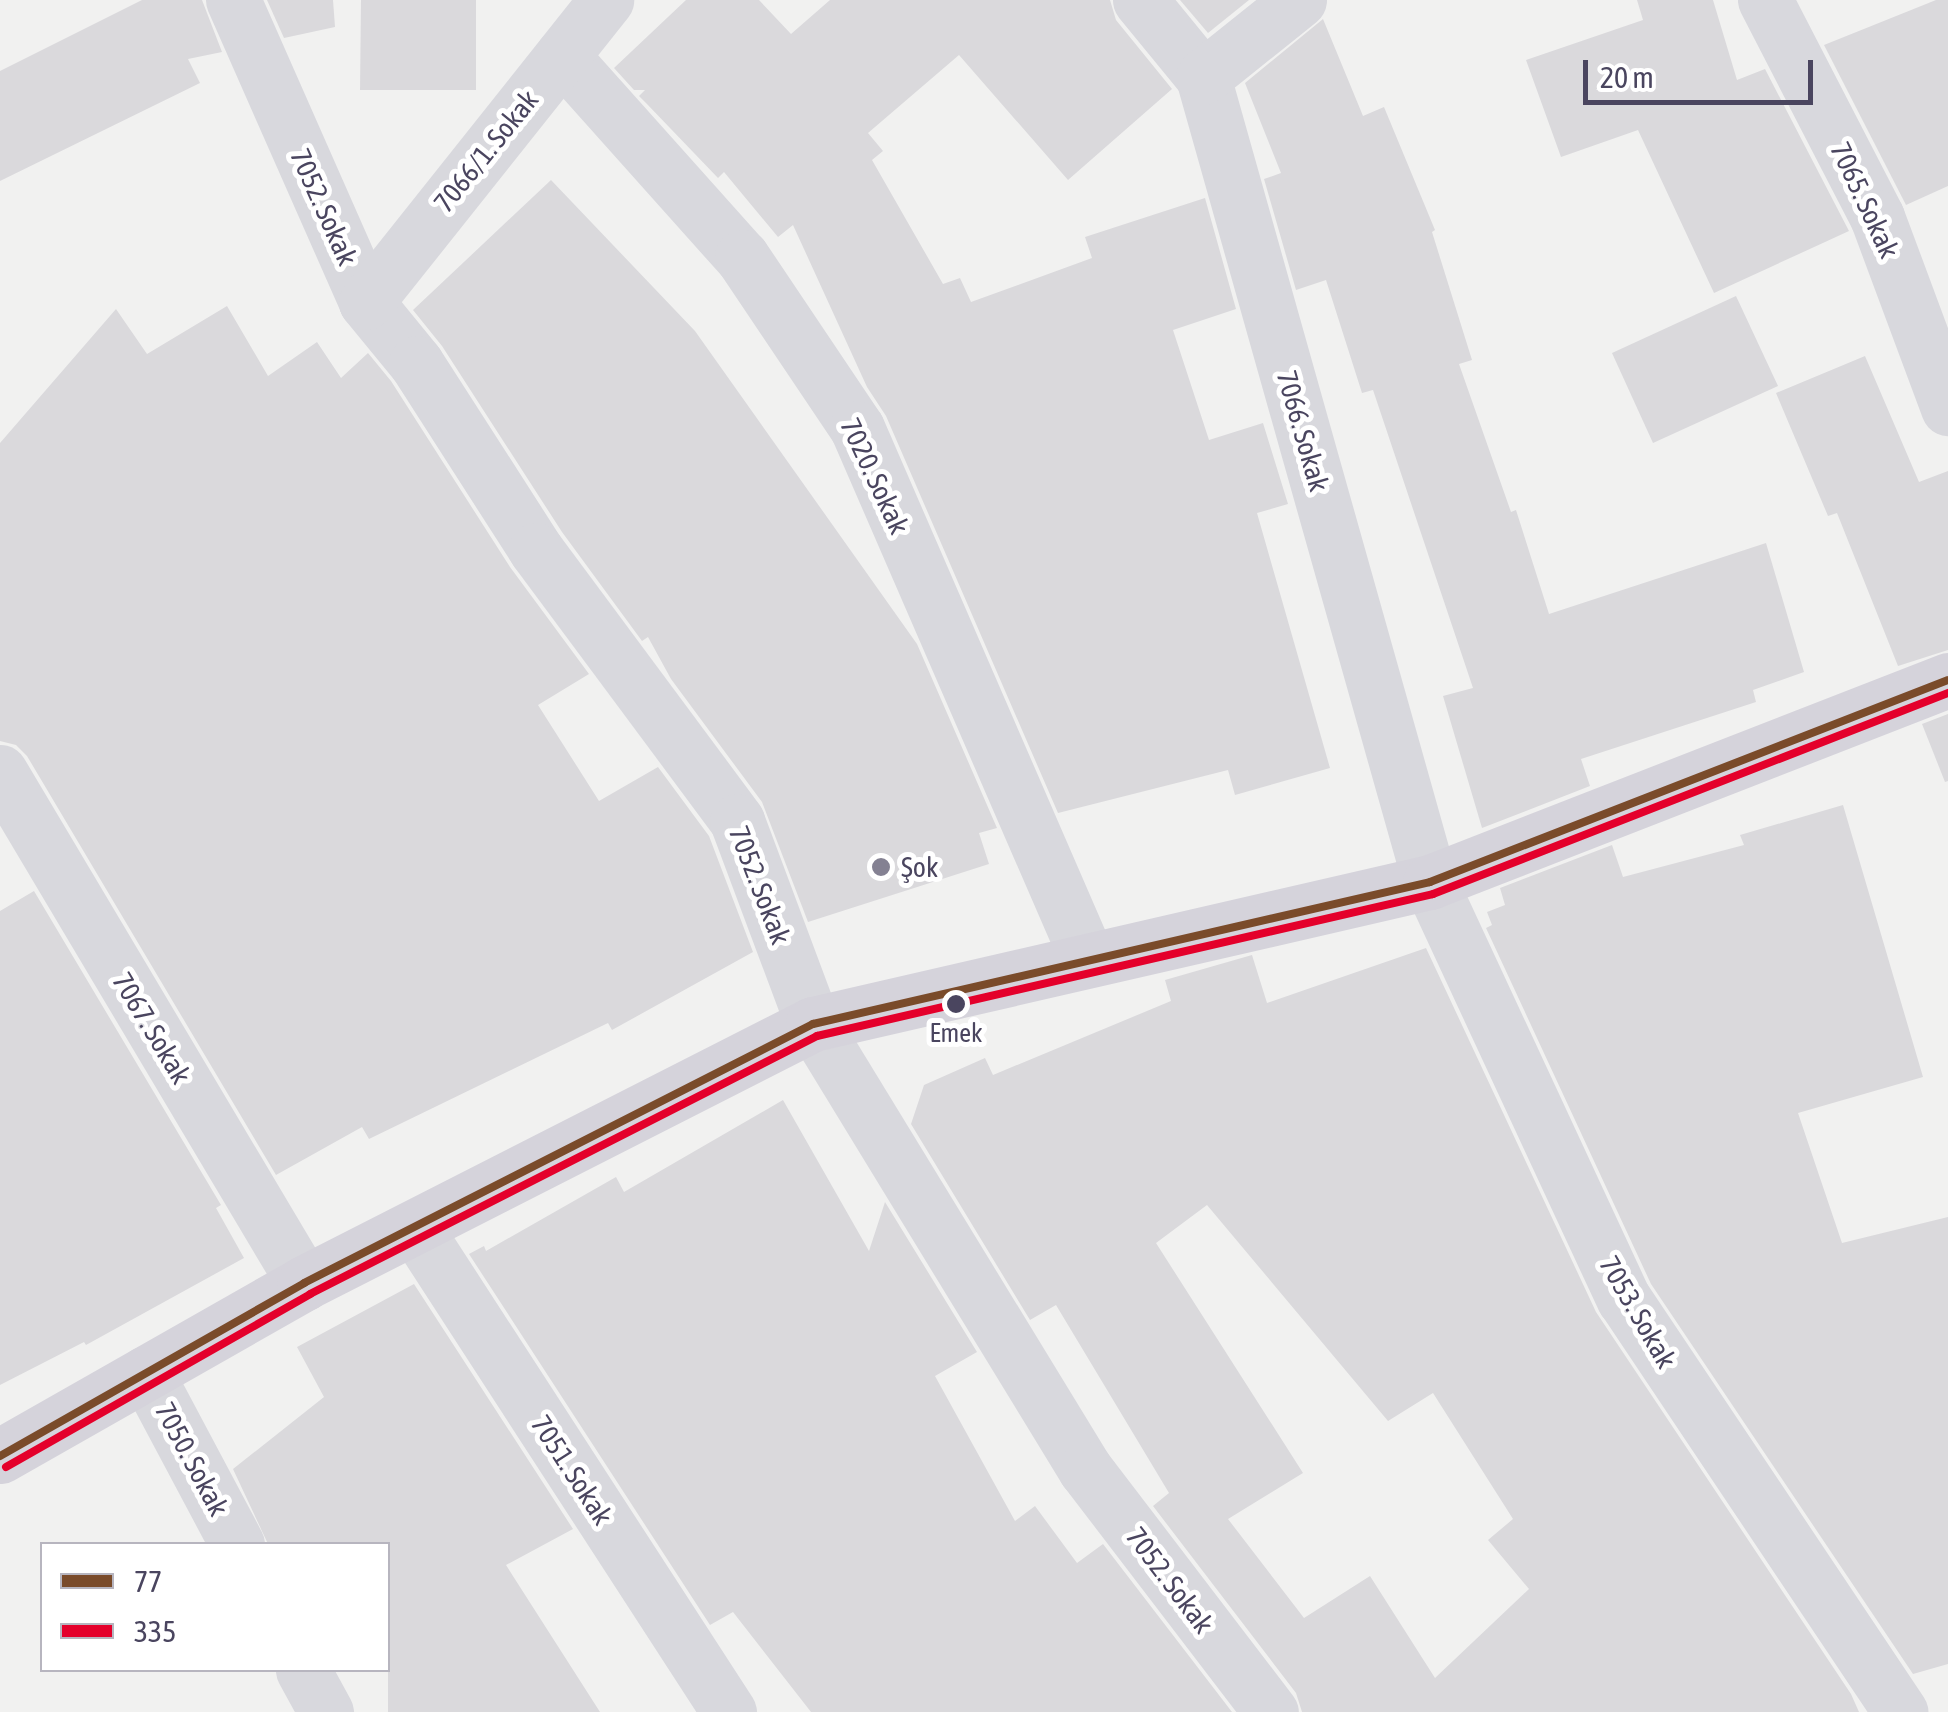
<!DOCTYPE html>
<html>
<head>
<meta charset="utf-8">
<style>
	body { margin:0 }
	#map { position:relative; width:1948px; height:1712px; overflow:hidden; background:#f1f1f0; font-family:"Asap Condensed",sans-serif }
	div>[style] { position:absolute }
	.building>* { inset:0; background:#dad9dc }
	.minor>* { height:55px; margin:-27.5px; padding:0 27.5px; transform-origin:27.5px; border-radius:27.5px; background:#d8d8dd }
	.secondary>* { height:55px; margin:-27.5px; padding:0 27.5px; transform-origin:27.5px; border-radius:27.5px; background:#d5d3db }
	.bus-1>* { height:8px; margin:-4px; padding:0 4px; transform-origin:4px; border-radius:4px; background:#7a4b2a }
	.bus-2>* { height:8px; margin:-4px; padding:0 4px; transform-origin:4px; border-radius:4px; background:#e4002b }
	.dots>* { width:28px; height:28px; translate:-50% -50%; box-sizing:border-box; border:5px solid #fff; border-radius:50% }
	span { translate:-50% -50%; white-space:nowrap; text-align:center; line-height:1.15; -webkit-text-stroke:10px #fff; paint-order:stroke }
	.bus-label { font-size:26px; color:#4a455f }
	.street-label { font-size:28px; color:#4a455f }
	.poi-label { font-size:28px; color:#4a455f }
	.left { translate:0 -50%; text-align:left }
	.legend { position:absolute; left:40px; top:1542px; width:350px; height:130px; box-sizing:border-box; background:#fff; border:2px solid #b7b5bf; margin:0; padding:12px 18px; list-style:none; font-size:30px; color:#4a455f }
	.legend li { display:flex; align-items:center; gap:20px; height:50px }
	.legend b { width:50px; border:2px solid #b7b5bf }
	.scale { position:absolute; left:1583px; top:60px; width:230px; height:45px; box-sizing:border-box; border:5px solid #4a455f; border-top:0; padding-left:12px; font-size:30px; line-height:35px; white-space:nowrap; color:#4a455f; -webkit-text-stroke:8px #fff; paint-order:stroke }
</style>
</head>
<body>
<div id="map">
	<div class="building">
		<div style="clip-path:polygon(142px 0,202px 0,222px 52px,188px 59px,200px 83px,0 181px,0 71px)"></div>
		<div style="clip-path:polygon(267px 0,333px 0,335px 27px,284px 38px)"></div>
		<div style="clip-path:polygon(361px 0,476px 0,476px 90px,360px 90px)"></div>
		<div style="clip-path:polygon(686px 0,759px 0,791px 34px,830px 0,1110px 0,1116px 20px,1172px 89px,1068px 180px,959px 55px,868px 133px,883px 151px,872px 160px,943px 284px,960px 278px,971px 302px,1092px 258px,1085px 237px,1205px 198px,1236px 309px,1173px 330px,1209px 440px,1263px 423px,1288px 504px,1257px 513px,1330px 768px,1235px 795px,1228px 770px,1058px 813px,886px 416px,867px 387px,793px 225px,778px 237px,724px 172px,718px 178px,646px 103px,639px 96px,645px 90px,634px 90px,614px 68px)"></div>
		<div style="clip-path:polygon(1180px 0,1249px 0,1208px 33px)"></div>
		<div style="clip-path:polygon(1637px 0,1713px 0,1737px 80px,1765px 69px,1849px 231px,1714px 293px,1638px 130px,1561px 157px,1526px 60px,1643px 20px)"></div>
		<div style="clip-path:polygon(1936px 0,1948px 0,1948px 186px,1906px 205px,1824px 45px)"></div>
		<div style="clip-path:polygon(1323px 19px,1363px 116px,1384px 107px,1435px 230px,1432px 232px,1472px 360px,1459px 364px,1511px 512px,1516px 510px,1549px 614px,1766px 543px,1804px 672px,1753px 690px,1756px 702px,1581px 759px,1590px 786px,1482px 828px,1443px 696px,1473px 688px,1373px 390px,1362px 393px,1326px 280px,1296px 290px,1264px 179px,1281px 173px,1245px 83px)"></div>
		<div style="clip-path:polygon(551px 180px,695px 331px,917px 644px,997px 828px,979px 833px,989px 864px,808px 922px,762px 802px,671px 679px,648px 637px,642px 641px,562px 532px,442px 346px,413px 310px)"></div>
		<div style="clip-path:polygon(1736px 296px,1778px 386px,1653px 443px,1612px 353px)"></div>
		<div style="clip-path:polygon(227px 306px,268px 376px,317px 342px,341px 378px,368px 353px,391px 381px,510px 567px,589px 674px,538px 705px,599px 801px,658px 767px,709px 836px,753px 952px,612px 1030px,608px 1023px,369px 1139px,362px 1127px,276px 1175px,27px 756px,16px 745px,0 741px,0 443px,116px 309px,147px 354px)"></div>
		<div style="clip-path:polygon(1865px 356px,1919px 482px,1948px 471px,1948px 650px,1898px 666px,1837px 513px,1828px 516px,1776px 393px)"></div>
		<div style="clip-path:polygon(1948px 714px,1948px 781px,1945px 782px,1922px 724px)"></div>
		<div style="clip-path:polygon(1843px 805px,1923px 1077px,1798px 1113px,1842px 1243px,1948px 1217px,1948px 1664px,1913px 1674px,1651px 1284px,1486px 928px,1492px 925px,1487px 912px,1505px 905px,1500px 888px,1612px 845px,1623px 877px,1744px 845px,1740px 835px)"></div>
		<div style="clip-path:polygon(34px 891px,221px 1205px,216px 1208px,244px 1258px,86px 1345px,84px 1342px,0 1385px,0 911px)"></div>
		<div style="clip-path:polygon(evenodd,1426px 948px,1596px 1312px,1851px 1694px,1859px 1712px,1302px 1712px,1296px 1693px,1153px 1506px,1169px 1493px,1056px 1305px,1030px 1320px,911px 1124px,924px 1085px,985px 1058px,993px 1075px,1171px 1001px,1165px 980px,1252px 955px,1267px 1003px,1426px 948px,1207px 1205px,1388px 1421px,1433px 1393px,1513px 1519px,1488px 1540px,1529px 1589px,1435px 1678px,1370px 1576px,1304px 1618px,1228px 1519px,1303px 1473px,1156px 1243px,1207px 1205px)"></div>
		<div style="clip-path:polygon(783px 1100px,869px 1251px,885px 1202px,977px 1352px,935px 1376px,1015px 1521px,1035px 1506px,1077px 1563px,1103px 1544px,1232px 1712px,811px 1712px,733px 1612px,710px 1625px,469px 1254px,484px 1246px,486px 1251px,616px 1177px,624px 1192px)"></div>
		<div style="clip-path:polygon(414px 1284px,573px 1529px,506px 1565px,600px 1712px,388px 1712px,388px 1544px,268px 1544px,233px 1469px,324px 1397px,297px 1347px)"></div>
	</div>
	<div class="minor">
		<div style="left:233px;top:0;width:330px;rotate:66.2deg"></div>
		<div style="left:366px;top:302px;width:79px;rotate:50.7deg"></div>
		<div style="left:416px;top:363px;width:222px;rotate:57.3deg"></div>
		<div style="left:536px;top:550px;width:337px;rotate:53.4deg"></div>
		<div style="left:737px;top:821px;width:217px;rotate:69.5deg"></div>
		<div style="left:813px;top:1024px;width:522px;rotate:58.57deg"></div>
		<div style="left:1085px;top:1469px;width:306px;rotate:52.6deg"></div>
		<div style="left:1140px;top:0;width:99px;rotate:50.7deg"></div>
		<div style="left:1203px;top:77px;width:836px;rotate:74.25deg"></div>
		<div style="left:1430px;top:882px;width:460px;rotate:65.1deg"></div>
		<div style="left:1624px;top:1299px;width:497px;rotate:56.2deg"></div>
		<div style="left:1765px;top:0;width:244px;rotate:62.7deg"></div>
		<div style="left:1877px;top:217px;width:204px;rotate:69.6deg"></div>
		<div style="left:562px;top:56px;width:270px;rotate:48.2deg"></div>
		<div style="left:742px;top:257px;width:206px;rotate:56.1deg"></div>
		<div style="left:857px;top:428px;width:578px;rotate:66.54deg"></div>
		<div style="left:1203px;top:77px;width:123px;rotate:-38.7deg"></div>
		<div style="left:366px;top:302px;width:386px;rotate:-51.5deg"></div>
		<div style="left:0;top:772px;width:595px;rotate:59.25deg"></div>
		<div style="left:415px;top:1228px;width:577px;rotate:57.03deg"></div>
		<div style="left:146px;top:1373px;width:194px;rotate:62deg"></div>
		<div style="left:303px;top:1670px;width:48px;rotate:61.3deg"></div>
	</div>
	<div class="secondary">
		<div style="left:0;top:1456px;width:350px;rotate:-29.6deg"></div>
		<div style="left:304px;top:1283px;width:571px;rotate:-26.97deg"></div>
		<div style="left:813px;top:1024px;width:633px;rotate:-12.96deg"></div>
		<div style="left:1430px;top:882px;width:556px;rotate:-21.3deg"></div>
	</div>
	<div class="bus-1">
		<div style="left:0;top:1456px;width:350px;rotate:-29.6deg"></div>
		<div style="left:304px;top:1283px;width:571px;rotate:-26.97deg"></div>
		<div style="left:813px;top:1024px;width:633px;rotate:-12.96deg"></div>
		<div style="left:1430px;top:882px;width:556px;rotate:-21.3deg"></div>
	</div>
	<div class="bus-2">
		<div style="left:6px;top:1467px;width:350px;rotate:-29.6deg"></div>
		<div style="left:310px;top:1294px;width:569px;rotate:-26.97deg"></div>
		<div style="left:817px;top:1036px;width:632px;rotate:-12.98deg"></div>
		<div style="left:1433px;top:894px;width:553px;rotate:-21.32deg"></div>
	</div>
	<div class="dots">
		<div style="left:881px;top:867px;background:#848192"></div>
		<div style="left:956px;top:1004px;background:#4a455f"></div>
	</div>
	<div class="bus-label">
		<span style="left:956px;top:1034px">Emek</span>
	</div>
	<div class="street-label">
		<span style="left:486px;top:151px;rotate:-51deg">7066/1. Sokak</span>
		<span style="left:1865px;top:200px;rotate:65deg">7065. Sokak</span>
		<span style="left:324px;top:207px;rotate:66deg">7052. Sokak</span>
		<span style="left:1303px;top:431px;rotate:74deg">7066. Sokak</span>
		<span style="left:875px;top:476px;rotate:65deg">7020. Sokak</span>
		<span style="left:760px;top:885px;rotate:69deg">7052. Sokak</span>
		<span style="left:152px;top:1028px;rotate:59deg">7067. Sokak</span>
		<span style="left:1638px;top:1312px;rotate:60deg">7053. Sokak</span>
		<span style="left:192px;top:1459px;rotate:62deg">7050. Sokak</span>
		<span style="left:572px;top:1470px;rotate:57deg">7051. Sokak</span>
		<span style="left:1170px;top:1580px;rotate:53deg">7052. Sokak</span>
	</div>
	<div class="poi-label">
		<span class="left" style="left:901px;top:867px">Şok</span>
	</div>
	<ul class="legend">
	<li><b style="height:12px;background:#7a4b2a"></b>77</li>
	<li><b style="height:12px;background:#e4002b"></b>335</li>
	</ul>
	<div class="scale">20 m</div>
</div>
</body>
</html>
